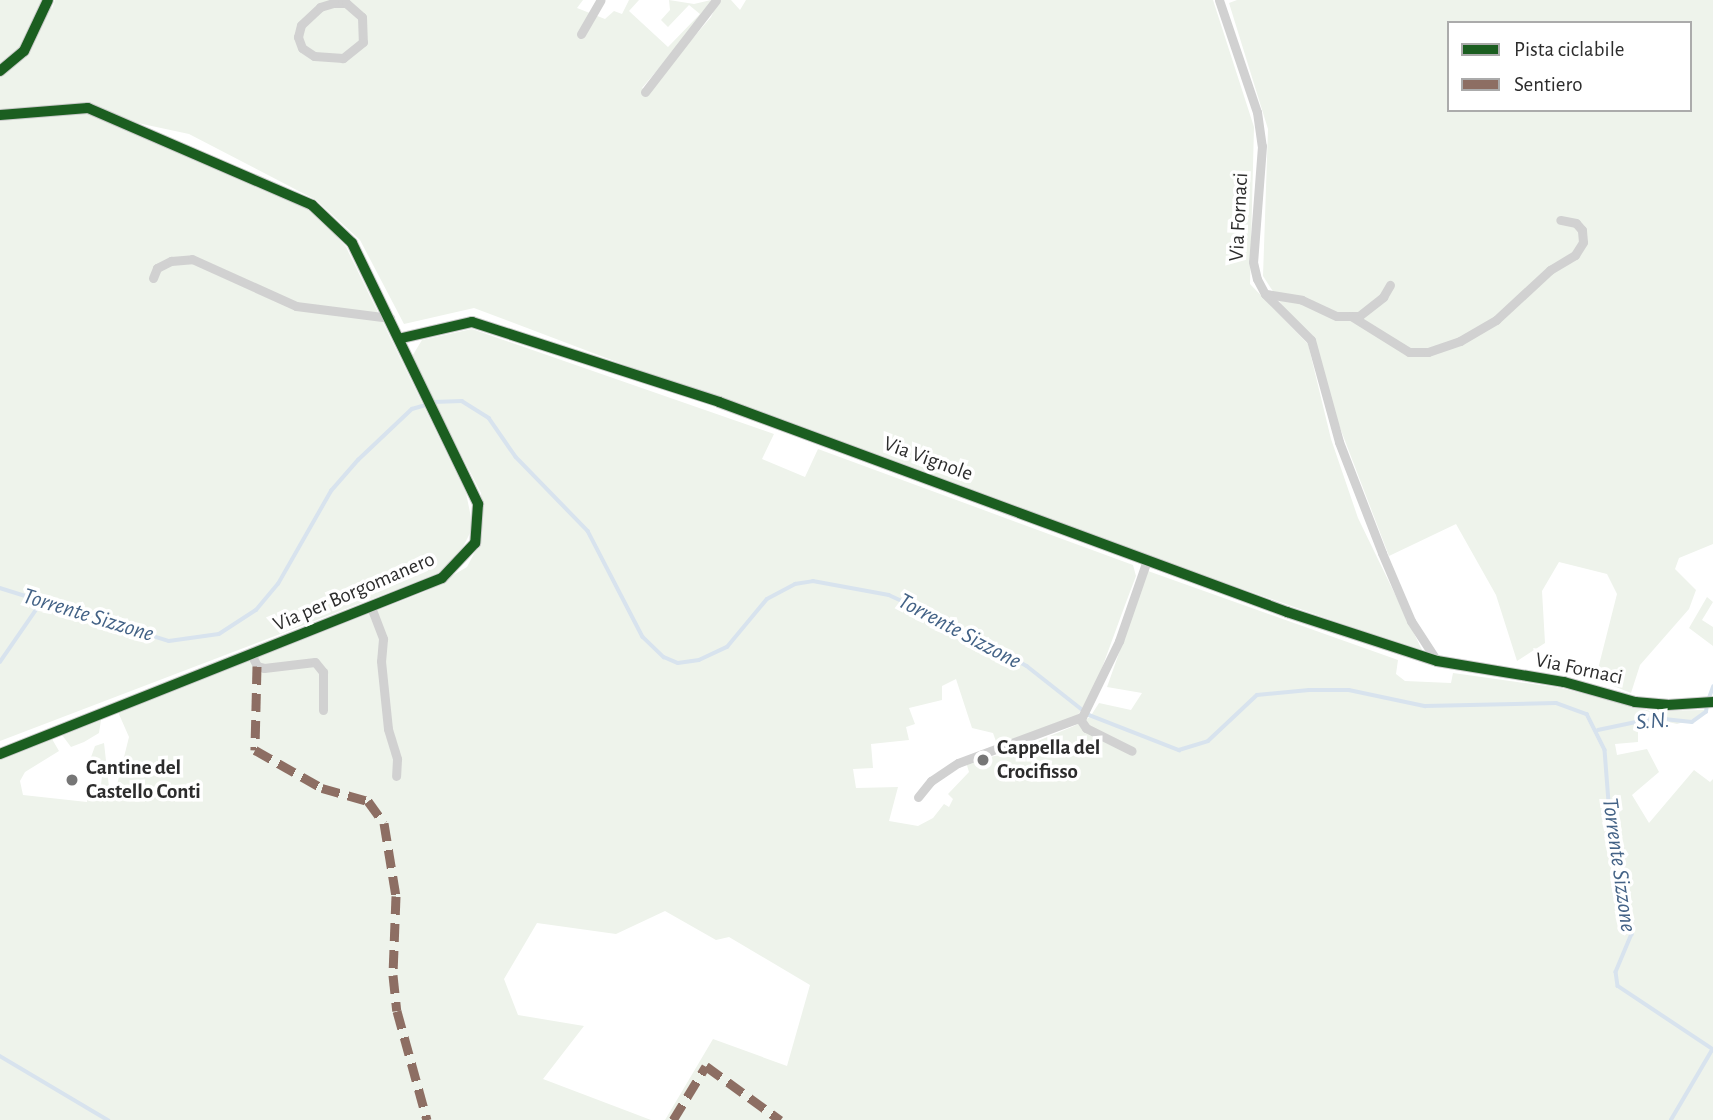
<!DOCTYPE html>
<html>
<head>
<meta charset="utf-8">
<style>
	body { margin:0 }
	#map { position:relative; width:1713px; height:1120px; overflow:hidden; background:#fff; font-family:"Alegreya Sans",sans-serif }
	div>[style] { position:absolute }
	.green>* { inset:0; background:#eef3eb }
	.stream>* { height:3.5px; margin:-1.75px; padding:0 1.75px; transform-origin:1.75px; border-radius:1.75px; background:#d8e3ee }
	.street>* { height:9px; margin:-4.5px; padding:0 4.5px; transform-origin:4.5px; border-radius:4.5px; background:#d1d1d1 }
	.secondary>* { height:12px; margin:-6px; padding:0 6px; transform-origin:6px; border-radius:6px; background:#cacaca }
	.quiet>* { height:9px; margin-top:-4.5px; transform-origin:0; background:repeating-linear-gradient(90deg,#8d6e63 0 18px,transparent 0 27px) }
	.cycleway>* { height:10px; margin:-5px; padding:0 5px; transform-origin:5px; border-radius:5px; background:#1b5e20 }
	.dots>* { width:19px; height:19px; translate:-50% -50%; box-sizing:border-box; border:4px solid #fff; border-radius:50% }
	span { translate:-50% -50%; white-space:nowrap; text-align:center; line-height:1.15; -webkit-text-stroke:7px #fff; paint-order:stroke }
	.street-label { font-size:21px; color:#2c2c2c }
	.poi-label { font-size:21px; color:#2c2c2c; font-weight:700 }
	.left { translate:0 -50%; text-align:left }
	.water-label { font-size:23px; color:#436286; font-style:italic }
	.legend { position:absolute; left:1447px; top:21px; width:245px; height:91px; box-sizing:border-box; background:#fff; border:2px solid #ababab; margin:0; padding:9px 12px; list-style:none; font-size:21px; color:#2c2c2c }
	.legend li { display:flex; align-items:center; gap:14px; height:35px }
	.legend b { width:35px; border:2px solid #ababab }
</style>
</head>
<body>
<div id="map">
	<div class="green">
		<div style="clip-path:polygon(0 0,49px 0,52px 9px,55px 0,583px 0,577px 8px,605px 19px,614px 11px,622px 14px,629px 0,639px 0,629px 11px,668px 47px,700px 14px,689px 5px,668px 27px,661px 20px,670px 10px,669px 0,694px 4px,711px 0,706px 13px,642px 88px,647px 92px,711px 17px,719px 0,731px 0,740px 10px,746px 0,1213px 0,1254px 127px,1250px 284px,1308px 344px,1331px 439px,1358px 518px,1423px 652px,905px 471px,474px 308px,404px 324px,360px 240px,316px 200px,189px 134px,133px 122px,316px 213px,346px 247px,466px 493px,473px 527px,459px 555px,437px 574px,0 741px)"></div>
		<div style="clip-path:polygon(evenodd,1237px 0,1713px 0,1713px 544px,1679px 558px,1675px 569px,1696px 590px,1689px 609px,1640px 665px,1631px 693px,1611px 685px,1614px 672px,1598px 669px,1617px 594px,1607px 574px,1559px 562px,1542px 591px,1545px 643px,1517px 661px,1496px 595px,1456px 524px,1389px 556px,1334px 412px,1314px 337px,1285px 310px,1263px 276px,1268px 129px,1229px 3px,1237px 0,1449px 23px,1690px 23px,1690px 110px,1449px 110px,1449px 23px)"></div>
		<div style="clip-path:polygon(472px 329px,774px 434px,762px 459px,805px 477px,818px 449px,1133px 565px,1136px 576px,1125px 605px,1095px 687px,1078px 715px,998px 747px,993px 733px,972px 728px,956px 679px,942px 686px,942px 700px,909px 708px,915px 724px,906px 727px,909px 740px,871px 744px,873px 768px,853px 769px,856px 788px,898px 787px,889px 821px,918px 826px,933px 818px,944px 804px,949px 807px,953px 799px,948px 794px,969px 772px,966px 762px,1009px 753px,1074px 726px,1090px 717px,1099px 703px,1131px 710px,1142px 693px,1107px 687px,1148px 571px,1398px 660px,1396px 674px,1405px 681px,1451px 683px,1453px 673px,1561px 688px,1650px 711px,1705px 710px,1701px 717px,1677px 724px,1660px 720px,1658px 728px,1638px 729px,1638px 742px,1615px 744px,1617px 755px,1647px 749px,1659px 772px,1632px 795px,1649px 823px,1694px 770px,1710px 782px,1713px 779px,1713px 1120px,665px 1120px,713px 1039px,787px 1066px,810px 985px,729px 937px,716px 940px,665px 911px,616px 934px,537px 923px,504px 979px,518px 1015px,584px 1026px,543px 1079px,651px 1120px,0 1120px,0 759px,52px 739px,59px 751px,25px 772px,20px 781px,23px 795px,87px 802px,89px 784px,101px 785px,103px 766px,90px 760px,95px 746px,104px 743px,109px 787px,117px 785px,129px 737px,118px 712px,424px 592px,467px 567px,480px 542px,481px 493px,411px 358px,422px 340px)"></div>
		<div style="clip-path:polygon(1707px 597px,1713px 602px,1702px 620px,1713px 627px,1713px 646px,1689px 628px)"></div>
		<div style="clip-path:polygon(101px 720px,99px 733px,84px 742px,71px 747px,62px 735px)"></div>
	</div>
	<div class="stream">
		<div style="left:433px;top:402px;width:29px;rotate:-2deg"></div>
		<div style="left:462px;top:401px;width:32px;rotate:32deg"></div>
		<div style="left:489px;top:418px;width:47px;rotate:55.3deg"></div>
		<div style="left:516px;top:457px;width:103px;rotate:45.8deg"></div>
		<div style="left:588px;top:531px;width:119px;rotate:62.6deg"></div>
		<div style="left:643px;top:637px;width:29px;rotate:44deg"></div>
		<div style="left:664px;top:657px;width:15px;rotate:23deg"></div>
		<div style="left:678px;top:663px;width:21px;rotate:-8deg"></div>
		<div style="left:699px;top:660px;width:31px;rotate:-25deg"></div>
		<div style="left:727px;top:647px;width:62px;rotate:-50.2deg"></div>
		<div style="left:767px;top:599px;width:32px;rotate:-28deg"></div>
		<div style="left:795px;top:584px;width:18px;rotate:-9deg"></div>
		<div style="left:813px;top:581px;width:77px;rotate:10.4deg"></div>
		<div style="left:889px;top:595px;width:53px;rotate:24.6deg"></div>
		<div style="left:937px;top:617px;width:102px;rotate:28.6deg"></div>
		<div style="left:1027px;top:666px;width:79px;rotate:38.3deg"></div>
		<div style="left:1089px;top:715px;width:97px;rotate:21.3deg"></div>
		<div style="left:1179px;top:750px;width:30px;rotate:-17deg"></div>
		<div style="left:1208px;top:741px;width:67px;rotate:-43.2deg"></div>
		<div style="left:1257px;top:695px;width:52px;rotate:-5.5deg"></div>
		<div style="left:1309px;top:690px;width:40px"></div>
		<div style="left:1349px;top:690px;width:78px;rotate:11.9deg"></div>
		<div style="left:1425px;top:706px;width:131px;rotate:-1.3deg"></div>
		<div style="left:1556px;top:703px;width:33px;rotate:20deg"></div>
		<div style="left:1587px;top:714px;width:40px;rotate:63.4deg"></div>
		<div style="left:1605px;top:750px;width:117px;rotate:85.6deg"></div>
		<div style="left:1614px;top:867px;width:28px;rotate:67deg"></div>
		<div style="left:1625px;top:893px;width:42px;rotate:80.3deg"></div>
		<div style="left:1632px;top:934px;width:41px;rotate:112.8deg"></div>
		<div style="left:1616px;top:972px;width:14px;rotate:82deg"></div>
		<div style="left:1618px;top:986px;width:114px;rotate:33.6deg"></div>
		<div style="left:0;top:588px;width:177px;rotate:17.4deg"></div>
		<div style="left:169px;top:641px;width:50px;rotate:-8deg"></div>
		<div style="left:219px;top:634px;width:44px;rotate:-33deg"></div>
		<div style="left:256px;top:610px;width:34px;rotate:-50deg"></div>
		<div style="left:278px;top:584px;width:107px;rotate:-60.3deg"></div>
		<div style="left:331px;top:491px;width:41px;rotate:-48.9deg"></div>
		<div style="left:358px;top:460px;width:74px;rotate:-43.4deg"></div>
		<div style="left:412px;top:409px;width:15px;rotate:-16deg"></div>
		<div style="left:0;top:662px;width:70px;rotate:-55.4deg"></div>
		<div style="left:1709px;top:698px;width:12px;rotate:-70deg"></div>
		<div style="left:1598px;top:730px;width:58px;rotate:-11.9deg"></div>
		<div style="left:1655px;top:718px;width:37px;rotate:6deg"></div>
		<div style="left:1692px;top:722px;width:17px;rotate:-36deg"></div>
		<div style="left:1706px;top:712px;width:7px;rotate:-82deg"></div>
		<div style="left:0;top:1056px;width:126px;rotate:30.7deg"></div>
		<div style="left:1671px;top:1120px;width:81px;rotate:-59.6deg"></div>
	</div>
	<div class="street">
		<div style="left:1219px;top:0;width:118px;rotate:71.3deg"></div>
		<div style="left:1257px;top:112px;width:34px;rotate:82deg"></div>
		<div style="left:1262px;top:146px;width:116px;rotate:94.4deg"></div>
		<div style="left:1253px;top:262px;width:17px;rotate:77deg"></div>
		<div style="left:1257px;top:279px;width:17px;rotate:62deg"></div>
		<div style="left:1265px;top:294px;width:65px;rotate:45deg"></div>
		<div style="left:1311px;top:340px;width:106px;rotate:74.6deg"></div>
		<div style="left:1339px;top:442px;width:119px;rotate:68.8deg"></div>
		<div style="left:1382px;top:553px;width:74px;rotate:66.9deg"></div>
		<div style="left:1411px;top:621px;width:48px;rotate:57deg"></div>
		<div style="left:333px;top:3px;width:13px"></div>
		<div style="left:346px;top:3px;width:21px;rotate:41deg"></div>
		<div style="left:362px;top:17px;width:25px;rotate:88deg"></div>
		<div style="left:363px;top:42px;width:26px;rotate:141deg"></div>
		<div style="left:343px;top:58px;width:29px;rotate:-176deg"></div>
		<div style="left:314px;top:56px;width:14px;rotate:-146deg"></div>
		<div style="left:302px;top:48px;width:12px;rotate:-110deg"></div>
		<div style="left:298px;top:37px;width:12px;rotate:-76deg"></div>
		<div style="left:301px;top:25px;width:26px;rotate:-43deg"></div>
		<div style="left:320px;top:7px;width:14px;rotate:-17deg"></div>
		<div style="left:581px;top:34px;width:39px;rotate:-60deg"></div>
		<div style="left:645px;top:92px;width:116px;rotate:-52.3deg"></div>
		<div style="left:153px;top:278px;width:11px;rotate:-68deg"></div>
		<div style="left:157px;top:268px;width:16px;rotate:-27deg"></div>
		<div style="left:171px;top:261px;width:21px;rotate:-5deg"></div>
		<div style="left:192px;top:259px;width:114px;rotate:24.3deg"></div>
		<div style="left:296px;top:306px;width:95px;rotate:7.3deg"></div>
		<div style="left:1266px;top:294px;width:36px;rotate:9deg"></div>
		<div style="left:1302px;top:300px;width:38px;rotate:25deg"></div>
		<div style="left:1337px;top:316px;width:22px"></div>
		<div style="left:1359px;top:316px;width:31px;rotate:-38deg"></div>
		<div style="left:1383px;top:297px;width:14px;rotate:-60deg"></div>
		<div style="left:1351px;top:316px;width:68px;rotate:31.8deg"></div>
		<div style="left:1409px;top:352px;width:19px"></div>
		<div style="left:1428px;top:352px;width:34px;rotate:-19deg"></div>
		<div style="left:1460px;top:341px;width:42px;rotate:-30.3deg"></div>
		<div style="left:1496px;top:320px;width:74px;rotate:-42.8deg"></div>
		<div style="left:1550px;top:270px;width:29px;rotate:-31deg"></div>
		<div style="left:1575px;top:255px;width:15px;rotate:-58deg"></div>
		<div style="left:1583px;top:242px;width:12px;rotate:-95deg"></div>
		<div style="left:1582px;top:230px;width:9px;rotate:-131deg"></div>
		<div style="left:1576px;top:223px;width:16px;rotate:-169deg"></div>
		<div style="left:371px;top:607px;width:34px;rotate:69deg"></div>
		<div style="left:383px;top:639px;width:22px;rotate:95deg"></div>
		<div style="left:381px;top:661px;width:68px;rotate:84.1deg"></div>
		<div style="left:388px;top:729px;width:31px;rotate:73deg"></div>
		<div style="left:397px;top:759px;width:17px;rotate:93deg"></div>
		<div style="left:252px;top:656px;width:11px;rotate:63deg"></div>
		<div style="left:257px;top:666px;width:7px;rotate:16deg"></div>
		<div style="left:264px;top:668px;width:51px;rotate:-6.7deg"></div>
		<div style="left:315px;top:662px;width:13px;rotate:51deg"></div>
		<div style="left:323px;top:672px;width:38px;rotate:90deg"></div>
		<div style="left:1080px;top:719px;width:11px;rotate:56deg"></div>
		<div style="left:1086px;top:728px;width:51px;rotate:26.6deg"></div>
		<div style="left:918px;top:797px;width:21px;rotate:-51deg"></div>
		<div style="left:931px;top:781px;width:32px;rotate:-34deg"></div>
		<div style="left:958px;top:763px;width:132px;rotate:-20.4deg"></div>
		<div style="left:1082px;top:717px;width:85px;rotate:-64deg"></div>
		<div style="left:1119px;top:641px;width:86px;rotate:-70.9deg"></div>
	</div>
	<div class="secondary">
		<div style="left:0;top:71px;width:31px;rotate:-40deg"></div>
		<div style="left:24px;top:51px;width:56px;rotate:-64.8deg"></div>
		<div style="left:0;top:115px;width:88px;rotate:-4.5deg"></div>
		<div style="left:88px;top:108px;width:244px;rotate:23.4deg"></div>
		<div style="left:312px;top:205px;width:55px;rotate:43.5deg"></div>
		<div style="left:352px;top:243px;width:290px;rotate:64.2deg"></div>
		<div style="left:478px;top:504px;width:39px;rotate:94deg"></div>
		<div style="left:475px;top:543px;width:48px;rotate:133.3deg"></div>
		<div style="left:442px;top:578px;width:476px;rotate:158.3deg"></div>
		<div style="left:402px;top:338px;width:72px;rotate:-12.9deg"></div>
		<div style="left:472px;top:322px;width:260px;rotate:17.9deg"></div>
		<div style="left:719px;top:402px;width:606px;rotate:20.29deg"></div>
		<div style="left:1287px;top:612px;width:158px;rotate:18.1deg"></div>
		<div style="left:1437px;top:661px;width:129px;rotate:9.4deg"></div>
		<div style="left:1564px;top:682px;width:74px;rotate:15.7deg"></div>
		<div style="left:1635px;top:702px;width:32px;rotate:5deg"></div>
		<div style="left:1667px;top:705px;width:46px;rotate:-3.7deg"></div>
	</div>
	<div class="quiet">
		<div style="left:257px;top:666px;width:84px;rotate:91.4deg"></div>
		<div style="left:255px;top:750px;width:77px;rotate:29.6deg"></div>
		<div style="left:322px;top:788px;width:48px;rotate:15.8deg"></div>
		<div style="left:368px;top:801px;width:27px;rotate:54deg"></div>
		<div style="left:384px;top:823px;width:74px;rotate:80.7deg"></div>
		<div style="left:396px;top:896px;width:79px;rotate:92.2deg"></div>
		<div style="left:393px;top:975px;width:36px;rotate:84deg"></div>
		<div style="left:397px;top:1011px;width:113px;rotate:74.6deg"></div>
		<div style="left:673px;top:1120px;width:63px;rotate:-58.6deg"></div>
		<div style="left:706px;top:1066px;width:92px;rotate:36.1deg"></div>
	</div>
	<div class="cycleway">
		<div style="left:0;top:71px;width:31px;rotate:-40deg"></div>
		<div style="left:24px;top:51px;width:56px;rotate:-64.8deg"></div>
		<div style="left:0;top:115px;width:88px;rotate:-4.5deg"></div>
		<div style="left:88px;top:108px;width:244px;rotate:23.4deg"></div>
		<div style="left:312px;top:205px;width:55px;rotate:43.5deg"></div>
		<div style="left:352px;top:243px;width:290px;rotate:64.2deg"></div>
		<div style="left:478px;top:504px;width:39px;rotate:94deg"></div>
		<div style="left:475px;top:543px;width:48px;rotate:133.3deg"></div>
		<div style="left:442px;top:578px;width:476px;rotate:158.3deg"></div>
		<div style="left:402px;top:338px;width:72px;rotate:-12.9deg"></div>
		<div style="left:472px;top:322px;width:260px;rotate:17.9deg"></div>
		<div style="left:719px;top:402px;width:606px;rotate:20.29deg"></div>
		<div style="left:1287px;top:612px;width:158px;rotate:18.1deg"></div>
		<div style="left:1437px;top:661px;width:129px;rotate:9.4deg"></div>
		<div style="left:1564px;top:682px;width:74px;rotate:15.7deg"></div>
		<div style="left:1635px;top:702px;width:32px;rotate:5deg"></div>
		<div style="left:1667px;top:705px;width:46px;rotate:-3.7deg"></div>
	</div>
	<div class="dots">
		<div style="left:983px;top:760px;background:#767676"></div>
		<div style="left:72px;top:780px;background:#767676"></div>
	</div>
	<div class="street-label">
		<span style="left:1239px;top:217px;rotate:-87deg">Via Fornaci</span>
		<span style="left:928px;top:459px;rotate:20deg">Via Vignole</span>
		<span style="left:354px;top:592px;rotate:-23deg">Via per Borgomanero</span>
		<span style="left:1579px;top:669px;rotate:12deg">Via Fornaci</span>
	</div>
	<div class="poi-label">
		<span class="left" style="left:997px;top:760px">Cappella del<br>Crocifisso</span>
		<span class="left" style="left:86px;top:780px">Cantine del<br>Castello Conti</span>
	</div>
	<div class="water-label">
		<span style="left:88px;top:616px;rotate:17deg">Torrente Sizzone</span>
		<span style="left:959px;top:632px;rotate:28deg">Torrente Sizzone</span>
		<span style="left:1653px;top:722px;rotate:-4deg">S.N.</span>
		<span style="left:1618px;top:865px;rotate:82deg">Torrente Sizzone</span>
	</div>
	<ul class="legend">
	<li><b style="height:9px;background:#1b5e20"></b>Pista ciclabile</li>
	<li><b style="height:9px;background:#8d6e63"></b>Sentiero</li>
	</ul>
</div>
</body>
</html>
